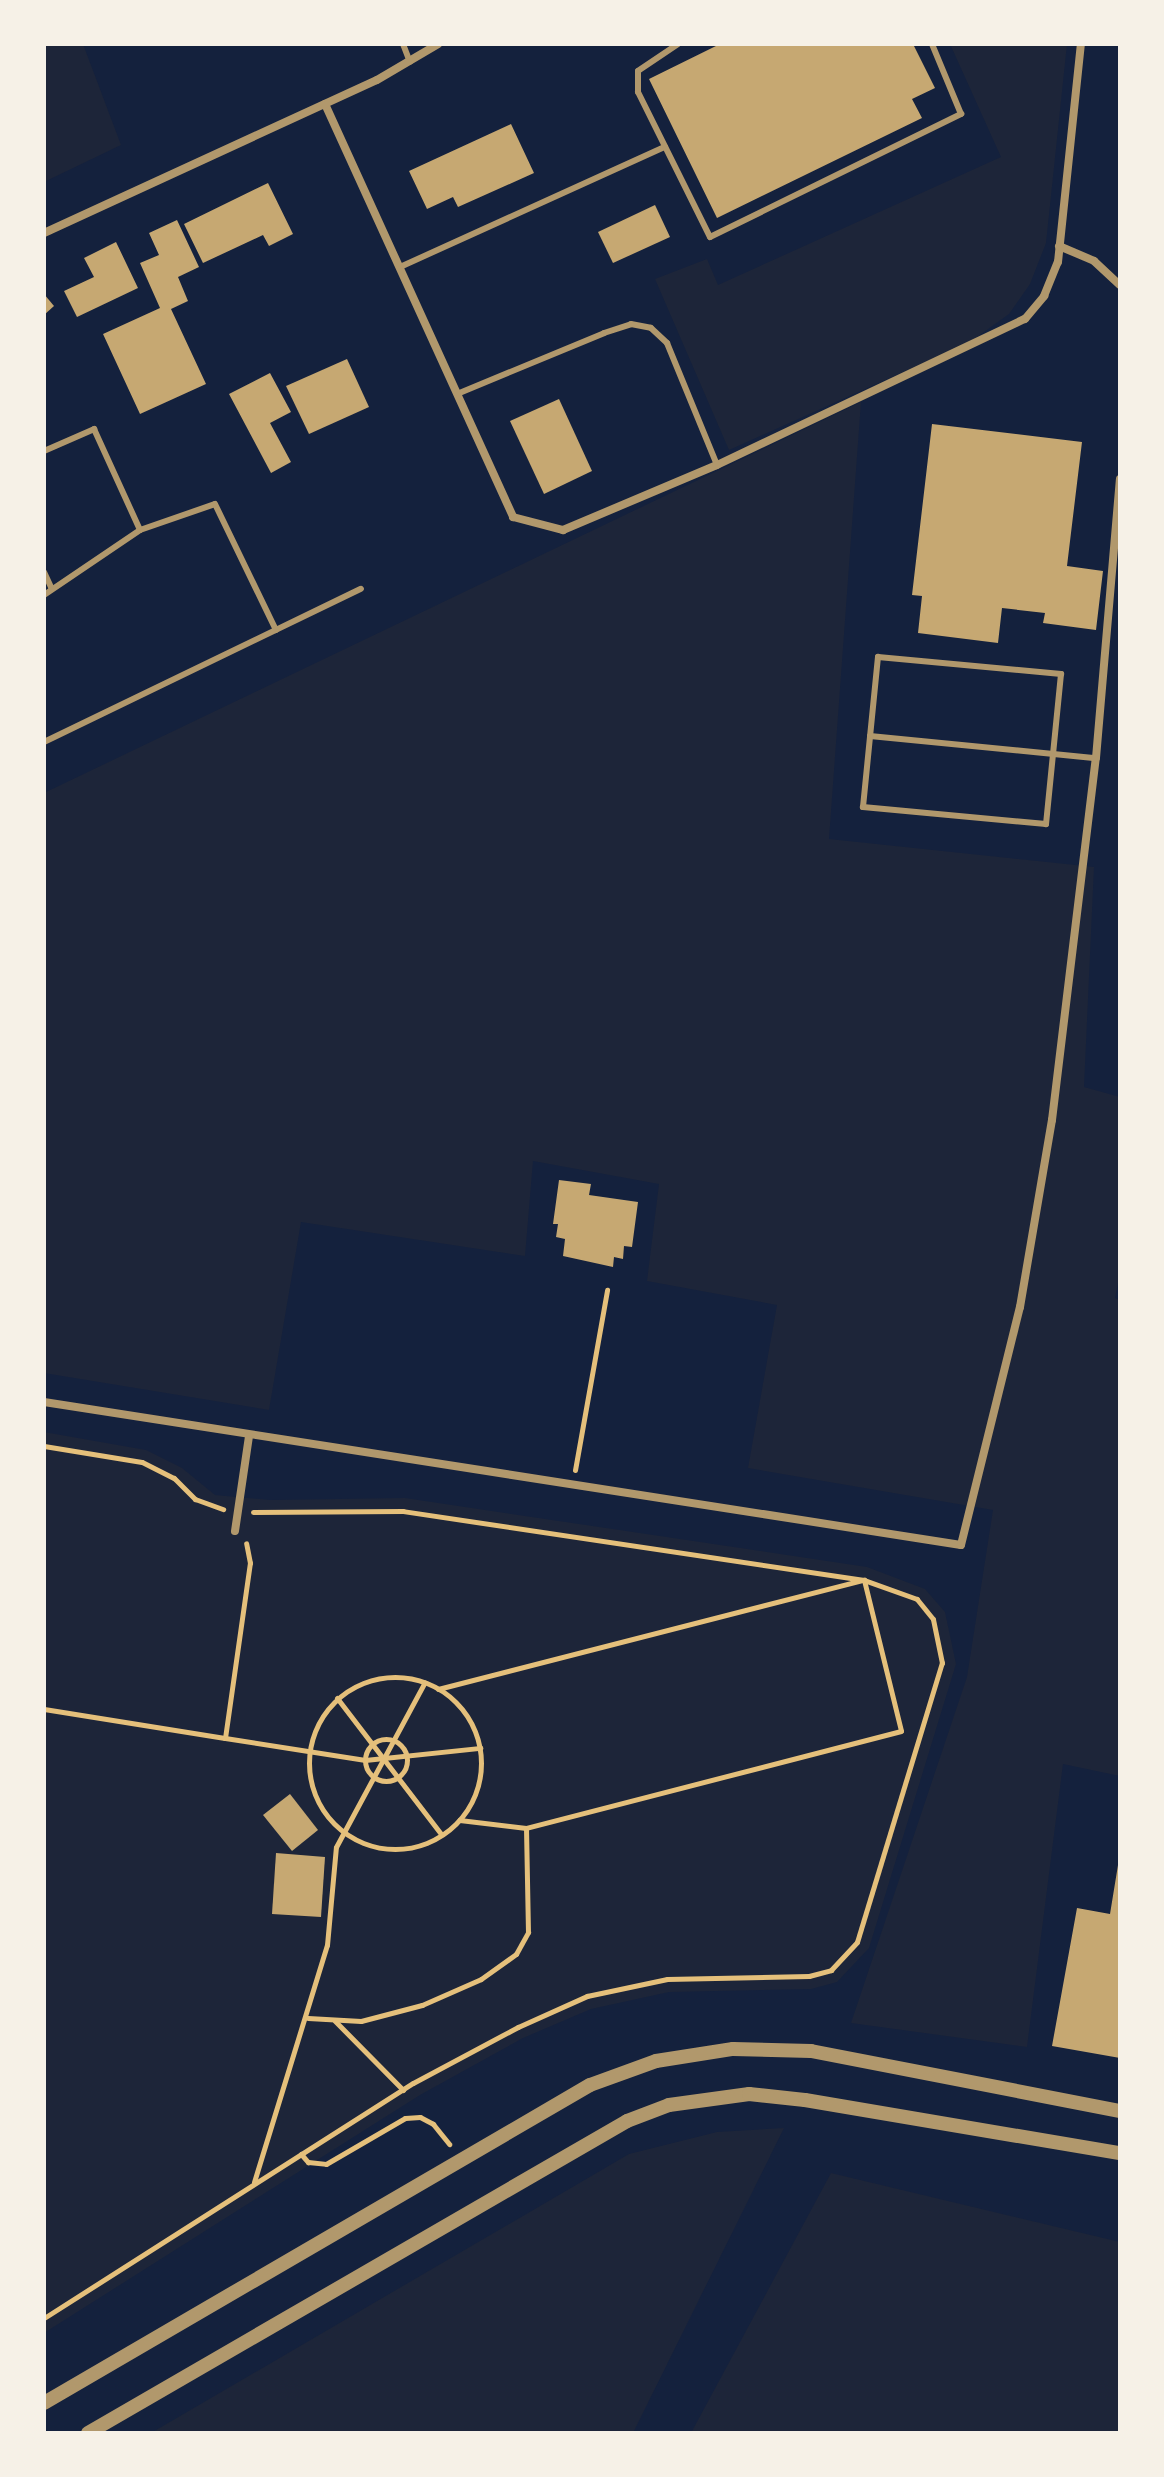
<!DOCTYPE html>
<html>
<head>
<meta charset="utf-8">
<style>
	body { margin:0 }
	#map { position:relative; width:1164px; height:2477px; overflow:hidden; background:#14213d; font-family:Karla,sans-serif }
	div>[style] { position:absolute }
	.green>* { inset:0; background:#1d2539 }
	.building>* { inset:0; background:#c6a872 }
	.path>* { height:5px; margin:-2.5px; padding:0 2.5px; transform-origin:2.5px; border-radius:2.5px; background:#e5c07b }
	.path>.ring { margin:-2.5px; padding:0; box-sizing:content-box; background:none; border:5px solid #e5c07b; border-radius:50% }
	.service>* { height:6px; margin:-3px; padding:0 3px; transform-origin:3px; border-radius:3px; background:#b1986c }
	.minor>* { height:8px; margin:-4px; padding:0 4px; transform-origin:4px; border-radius:4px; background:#b1986c }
	.tertiary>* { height:14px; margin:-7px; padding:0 7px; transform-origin:7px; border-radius:7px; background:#b1986c }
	span { translate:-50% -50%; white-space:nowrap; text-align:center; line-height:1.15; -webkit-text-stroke:8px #f6f1e7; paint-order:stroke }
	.frame { position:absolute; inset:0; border:46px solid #f6f1e7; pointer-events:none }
</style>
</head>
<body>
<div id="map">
	<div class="green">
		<div style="clip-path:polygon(44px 44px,83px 44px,121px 145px,44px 182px)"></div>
		<div style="clip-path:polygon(950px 44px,1067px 44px,1046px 243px,1030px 284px,1009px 314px,970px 342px,729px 450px,655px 279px,707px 259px,718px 285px,1001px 157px)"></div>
		<div style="clip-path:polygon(861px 402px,829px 839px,1094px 867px,1084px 1087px,1120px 1097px,1120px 1273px,1115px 1298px,1120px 1300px,1120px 1776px,1063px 1764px,1027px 2047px,851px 2023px,967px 1677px,993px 1510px,748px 1468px,777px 1305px,647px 1281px,659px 1184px,533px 1161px,525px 1256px,301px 1222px,269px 1410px,44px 1373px,44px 793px)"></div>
		<div style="clip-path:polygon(44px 1432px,146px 1450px,182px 1468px,215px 1495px,270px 1500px,405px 1498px,867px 1567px,925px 1589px,945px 1612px,956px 1664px,869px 1948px,837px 1982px,811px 1989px,669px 1992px,591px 2009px,523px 2038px,420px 2095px,44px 2333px)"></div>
		<div style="clip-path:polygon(784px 2128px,633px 2433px,151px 2433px,629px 2154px,717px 2132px)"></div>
		<div style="clip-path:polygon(831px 2173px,1120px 2242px,1120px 2433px,691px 2433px)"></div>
	</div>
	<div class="building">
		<div style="clip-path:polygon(720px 44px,913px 44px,935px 88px,912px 99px,922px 118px,717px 218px,649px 79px)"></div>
		<div style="clip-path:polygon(511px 124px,534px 173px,458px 207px,453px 197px,427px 209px,409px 171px)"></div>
		<div style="clip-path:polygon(268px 183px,293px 234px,269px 246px,263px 235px,203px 263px,184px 224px)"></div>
		<div style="clip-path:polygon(655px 205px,670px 237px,613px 263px,598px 232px)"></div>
		<div style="clip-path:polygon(177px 220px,199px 267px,178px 277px,188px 301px,171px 309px,206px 384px,140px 414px,103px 334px,160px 308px,140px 263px,159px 255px,149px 233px)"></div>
		<div style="clip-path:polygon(116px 242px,138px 288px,77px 317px,64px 291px,94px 277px,84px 258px)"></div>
		<div style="clip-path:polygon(44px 294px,54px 306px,44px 315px)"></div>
		<div style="clip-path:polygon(347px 359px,369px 407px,309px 434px,286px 386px)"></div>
		<div style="clip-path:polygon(270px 373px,291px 412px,270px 423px,291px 462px,271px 473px,229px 394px)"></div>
		<div style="clip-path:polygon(559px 399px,592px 471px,544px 494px,510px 421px)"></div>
		<div style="clip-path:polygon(932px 424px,1082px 442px,1067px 566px,1103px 571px,1096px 630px,1043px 623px,1045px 613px,1002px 608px,998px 643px,918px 633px,922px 596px,912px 595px)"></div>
		<div style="clip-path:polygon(559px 1180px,591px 1184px,589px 1195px,638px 1202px,632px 1247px,624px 1246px,623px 1259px,614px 1257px,613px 1267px,563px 1256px,565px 1239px,556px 1237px,558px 1224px,553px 1224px)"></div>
		<div style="clip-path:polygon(290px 1794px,318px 1830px,292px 1851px,263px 1815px)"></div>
		<div style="clip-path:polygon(276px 1853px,325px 1857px,321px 1917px,272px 1914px)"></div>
		<div style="clip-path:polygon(1118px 1865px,1120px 1866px,1120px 2058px,1052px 2046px,1077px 1908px,1110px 1914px)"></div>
	</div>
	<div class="path">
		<div style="left:44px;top:1446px;width:99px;rotate:9.3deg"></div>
		<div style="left:142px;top:1462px;width:36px;rotate:27deg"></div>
		<div style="left:174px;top:1478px;width:30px;rotate:45deg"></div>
		<div style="left:195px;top:1499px;width:30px;rotate:20deg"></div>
		<div style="left:575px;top:1470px;width:183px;rotate:-79.9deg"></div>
		<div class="ring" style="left:309px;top:1677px;width:167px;height:167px"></div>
		<div style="left:438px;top:1689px;width:440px;rotate:-14.4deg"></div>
		<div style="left:864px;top:1580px;width:155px;rotate:76.2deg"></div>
		<div style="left:901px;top:1731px;width:387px;rotate:165.5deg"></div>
		<div style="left:526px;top:1828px;width:67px;rotate:-173.2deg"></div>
		<div style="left:337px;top:1698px;width:171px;rotate:52.6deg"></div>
		<div style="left:44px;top:1709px;width:183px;rotate:9.1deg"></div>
		<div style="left:225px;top:1738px;width:177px;rotate:-81.9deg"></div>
		<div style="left:250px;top:1563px;width:20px;rotate:-101deg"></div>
		<div style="left:225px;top:1738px;width:142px;rotate:8.9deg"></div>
		<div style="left:365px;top:1760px;width:116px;rotate:-6deg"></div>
		<div class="ring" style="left:365px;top:1739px;width:37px;height:37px"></div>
		<div style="left:308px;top:2018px;width:53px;rotate:3.2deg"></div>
		<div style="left:361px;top:2021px;width:63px;rotate:-14.7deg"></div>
		<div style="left:422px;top:2005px;width:64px;rotate:-23.8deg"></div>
		<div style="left:481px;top:1979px;width:43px;rotate:-35.5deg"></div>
		<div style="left:516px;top:1954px;width:25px;rotate:-61deg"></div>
		<div style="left:528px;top:1932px;width:104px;rotate:-91.1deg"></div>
		<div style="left:335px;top:2021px;width:97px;rotate:45.4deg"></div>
		<div style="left:301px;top:2154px;width:11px;rotate:49deg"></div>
		<div style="left:308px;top:2162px;width:18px;rotate:6deg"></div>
		<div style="left:326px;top:2164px;width:91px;rotate:-30.2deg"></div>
		<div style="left:405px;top:2118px;width:15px;rotate:-4deg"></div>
		<div style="left:420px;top:2117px;width:15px;rotate:28deg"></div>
		<div style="left:433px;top:2124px;width:26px;rotate:51deg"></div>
		<div style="left:254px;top:2182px;width:248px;rotate:-72.9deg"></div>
		<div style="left:327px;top:1945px;width:98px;rotate:-84.8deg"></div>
		<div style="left:336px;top:1847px;width:187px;rotate:-61.7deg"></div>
		<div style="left:44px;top:2318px;width:437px;rotate:-32.5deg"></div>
		<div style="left:413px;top:2083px;width:119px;rotate:-28.1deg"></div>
		<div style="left:518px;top:2027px;width:76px;rotate:-24.2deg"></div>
		<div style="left:587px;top:1996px;width:82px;rotate:-12deg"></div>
		<div style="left:667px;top:1979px;width:142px;rotate:-1.2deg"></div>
		<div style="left:809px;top:1976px;width:23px;rotate:-15deg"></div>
		<div style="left:831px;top:1970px;width:38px;rotate:-47deg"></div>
		<div style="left:857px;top:1942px;width:292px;rotate:-73.1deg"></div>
		<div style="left:942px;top:1663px;width:45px;rotate:-101.6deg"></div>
		<div style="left:933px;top:1619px;width:26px;rotate:-129deg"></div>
		<div style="left:917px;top:1599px;width:56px;rotate:-160.3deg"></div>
		<div style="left:864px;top:1580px;width:466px;rotate:-171.5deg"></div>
		<div style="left:403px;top:1511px;width:150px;rotate:179.6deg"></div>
	</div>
	<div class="service">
		<div style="left:403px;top:44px;width:19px;rotate:69deg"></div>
		<div style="left:678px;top:44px;width:48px;rotate:146deg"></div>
		<div style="left:638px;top:71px;width:21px;rotate:90deg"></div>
		<div style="left:638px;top:92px;width:162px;rotate:63.6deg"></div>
		<div style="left:710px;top:237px;width:280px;rotate:-26.1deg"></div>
		<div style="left:961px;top:114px;width:76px;rotate:-112.5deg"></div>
		<div style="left:400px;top:267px;width:291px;rotate:-24.4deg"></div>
		<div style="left:457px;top:394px;width:159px;rotate:-22.5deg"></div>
		<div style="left:604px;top:333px;width:28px;rotate:-18deg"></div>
		<div style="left:631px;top:324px;width:20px;rotate:11deg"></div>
		<div style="left:651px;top:328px;width:22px;rotate:43deg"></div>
		<div style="left:667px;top:343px;width:132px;rotate:67.7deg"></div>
		<div style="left:44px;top:451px;width:55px;rotate:-23.7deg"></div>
		<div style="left:94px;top:429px;width:111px;rotate:65.5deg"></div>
		<div style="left:44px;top:572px;width:17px;rotate:65deg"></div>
		<div style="left:44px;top:595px;width:116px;rotate:-34.1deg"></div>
		<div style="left:140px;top:530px;width:79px;rotate:-19.1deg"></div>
		<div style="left:215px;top:504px;width:140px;rotate:64.2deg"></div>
		<div style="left:878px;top:657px;width:184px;rotate:5.3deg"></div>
		<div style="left:1061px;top:674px;width:151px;rotate:95.7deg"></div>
		<div style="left:1046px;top:824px;width:184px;rotate:-174.7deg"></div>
		<div style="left:863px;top:807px;width:151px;rotate:-84.3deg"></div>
		<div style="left:870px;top:736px;width:227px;rotate:5.6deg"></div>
		<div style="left:44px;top:742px;width:352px;rotate:-25.8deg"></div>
	</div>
	<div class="minor">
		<div style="left:325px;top:104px;width:454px;rotate:65.5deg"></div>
		<div style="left:513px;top:517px;width:52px;rotate:14.6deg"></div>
		<div style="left:563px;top:530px;width:167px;rotate:-22.9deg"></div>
		<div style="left:717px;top:465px;width:341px;rotate:-25.4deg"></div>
		<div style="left:1025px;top:319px;width:30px;rotate:-50deg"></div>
		<div style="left:1044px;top:296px;width:37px;rotate:-68deg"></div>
		<div style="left:1058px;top:262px;width:219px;rotate:-84deg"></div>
		<div style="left:44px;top:233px;width:366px;rotate:-24.7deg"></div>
		<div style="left:377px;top:80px;width:71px;rotate:-30.5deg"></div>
		<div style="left:1059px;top:246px;width:38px;rotate:23deg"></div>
		<div style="left:1094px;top:261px;width:35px;rotate:43deg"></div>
		<div style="left:44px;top:1402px;width:928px;rotate:8.86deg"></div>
		<div style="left:961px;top:1545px;width:245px;rotate:-76.1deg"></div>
		<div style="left:1020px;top:1307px;width:190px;rotate:-80.3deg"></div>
		<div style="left:1052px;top:1120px;width:365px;rotate:-83.1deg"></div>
		<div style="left:1096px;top:758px;width:280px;rotate:-85.1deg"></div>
		<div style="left:235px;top:1531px;width:96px;rotate:-81.6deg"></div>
	</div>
	<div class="tertiary">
		<div style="left:44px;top:2403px;width:632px;rotate:-30.22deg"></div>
		<div style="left:590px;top:2085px;width:70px;rotate:-20deg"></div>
		<div style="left:656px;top:2061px;width:78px;rotate:-8.9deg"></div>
		<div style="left:733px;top:2049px;width:78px;rotate:1.5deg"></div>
		<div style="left:811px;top:2051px;width:315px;rotate:11deg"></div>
		<div style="left:88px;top:2433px;width:623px;rotate:-30.06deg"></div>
		<div style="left:627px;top:2121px;width:45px;rotate:-20.9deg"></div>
		<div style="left:669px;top:2105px;width:81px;rotate:-7.8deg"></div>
		<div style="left:749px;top:2094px;width:56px;rotate:6.1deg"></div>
		<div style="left:805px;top:2100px;width:319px;rotate:9.6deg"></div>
	</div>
	<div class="frame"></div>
</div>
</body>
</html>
